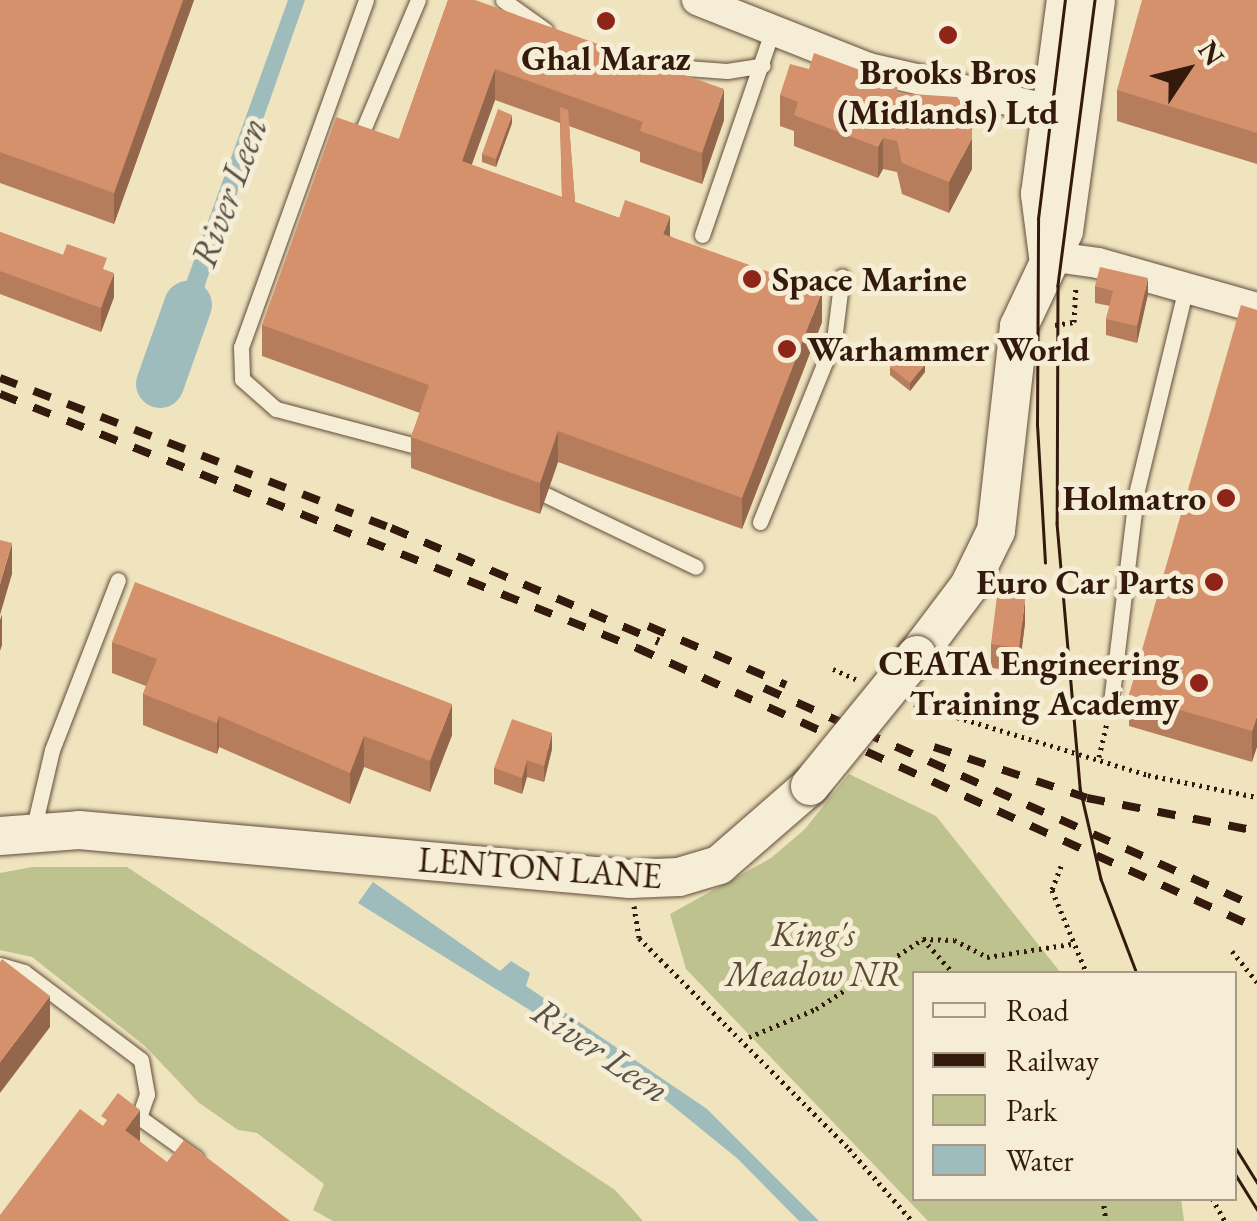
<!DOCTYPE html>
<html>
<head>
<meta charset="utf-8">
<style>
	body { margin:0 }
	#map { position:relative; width:1257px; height:1221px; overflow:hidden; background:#f0e4bf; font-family:"EB Garamond",serif }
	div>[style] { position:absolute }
	.green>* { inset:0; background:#bec28f }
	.water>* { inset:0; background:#9ebcbc }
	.river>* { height:48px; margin:-24px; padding:0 24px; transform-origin:24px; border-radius:24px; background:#9ebcbc }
	.path>* { height:5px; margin-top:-2.5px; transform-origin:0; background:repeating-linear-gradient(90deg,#331a0d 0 2.5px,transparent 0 7.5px) }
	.roads { filter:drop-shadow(0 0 2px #624c3a) drop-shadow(0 0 2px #624c3a) }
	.service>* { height:15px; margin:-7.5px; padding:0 7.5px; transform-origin:7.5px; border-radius:7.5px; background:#f5edd5 }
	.minor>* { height:30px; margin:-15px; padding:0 15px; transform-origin:15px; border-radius:15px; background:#f5edd5 }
	.tertiary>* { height:38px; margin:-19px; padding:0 19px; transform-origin:19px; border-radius:19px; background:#f5edd5 }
	.tram>* { height:2.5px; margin:-1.25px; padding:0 1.25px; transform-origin:1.25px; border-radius:1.25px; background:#331a0d }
	.rail>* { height:8px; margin-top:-4px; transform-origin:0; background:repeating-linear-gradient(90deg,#331a0d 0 18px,transparent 0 36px) }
	.bridges { filter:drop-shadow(0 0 2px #624c3a) drop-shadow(0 0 2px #624c3a) }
	.tertiary-bridge>* { height:38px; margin:-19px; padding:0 19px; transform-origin:19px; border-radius:19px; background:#f5edd5 }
	.wall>* { inset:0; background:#b67d5d }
	.shaded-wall>* { inset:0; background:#94664c }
	.building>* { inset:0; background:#d4916c }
	.dots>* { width:28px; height:28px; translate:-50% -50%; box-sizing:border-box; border:5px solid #f5edd5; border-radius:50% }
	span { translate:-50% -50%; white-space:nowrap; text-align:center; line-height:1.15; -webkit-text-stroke:10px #f5edd5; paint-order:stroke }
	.poi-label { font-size:35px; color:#331a0d; font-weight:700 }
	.left { translate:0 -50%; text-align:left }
	.right { translate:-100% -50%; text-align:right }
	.street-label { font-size:35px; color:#331a0d }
	.park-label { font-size:35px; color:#5d4c34; font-style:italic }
	.water-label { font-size:38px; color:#58534a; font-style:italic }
	.legend { position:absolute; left:912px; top:971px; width:325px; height:230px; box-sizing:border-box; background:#f5edd5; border:2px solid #a79985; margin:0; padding:12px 18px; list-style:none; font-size:30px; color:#331a0d }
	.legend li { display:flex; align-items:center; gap:20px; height:50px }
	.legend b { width:50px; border:2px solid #a79985 }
	.north { position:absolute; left:1137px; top:20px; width:100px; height:100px; -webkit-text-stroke:8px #f5edd5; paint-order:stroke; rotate:55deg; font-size:28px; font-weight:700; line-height:40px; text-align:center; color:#331a0d }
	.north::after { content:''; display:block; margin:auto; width:35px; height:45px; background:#331a0d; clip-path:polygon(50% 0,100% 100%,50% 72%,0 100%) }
</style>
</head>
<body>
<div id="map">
	<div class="green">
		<div style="clip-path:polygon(849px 774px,936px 816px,1061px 973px,914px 974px,914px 1198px,1181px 1199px,1184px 1221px,928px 1221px,686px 969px,670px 914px,771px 858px,805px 829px)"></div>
		<div style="clip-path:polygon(32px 867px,127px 867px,615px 1190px,643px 1221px,333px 1221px,313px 1210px,324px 1184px,257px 1133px,238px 1130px,198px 1102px,145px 1046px,32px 957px,0 950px,0 873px)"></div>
	</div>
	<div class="water">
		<div style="clip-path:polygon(288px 0,305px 0,206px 282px,183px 369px,158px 360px)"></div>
		<div style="clip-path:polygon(373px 882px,500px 971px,511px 961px,530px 973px,526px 986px,707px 1109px,819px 1221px,799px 1221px,738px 1159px,637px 1077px,358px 903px)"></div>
	</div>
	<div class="river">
		<div style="left:160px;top:384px;width:84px;rotate:-70.5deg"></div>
	</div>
	<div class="path">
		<div style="left:1055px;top:325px;width:19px;rotate:-9deg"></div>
		<div style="left:1074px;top:322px;width:34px;rotate:-87deg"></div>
		<div style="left:833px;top:669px;width:27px;rotate:24deg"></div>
		<div style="left:914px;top:704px;width:245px;rotate:16.9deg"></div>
		<div style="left:1148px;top:775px;width:111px;rotate:11.4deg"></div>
		<div style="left:1099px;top:757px;width:37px;rotate:-77deg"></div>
		<div style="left:1061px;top:866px;width:26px;rotate:111deg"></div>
		<div style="left:1052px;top:890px;width:91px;rotate:67.4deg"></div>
		<div style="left:634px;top:906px;width:32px;rotate:81deg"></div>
		<div style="left:639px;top:938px;width:298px;rotate:45.1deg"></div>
		<div style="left:849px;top:1149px;width:96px;rotate:48.8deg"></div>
		<div style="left:923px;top:939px;width:31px;rotate:2deg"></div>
		<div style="left:954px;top:940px;width:37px;rotate:27deg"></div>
		<div style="left:987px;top:957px;width:85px;rotate:-8.8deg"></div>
		<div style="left:1232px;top:951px;width:40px;rotate:51deg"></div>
		<div style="left:749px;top:1037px;width:73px;rotate:-22.7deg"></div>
		<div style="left:816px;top:1009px;width:128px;rotate:-33.2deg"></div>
		<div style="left:923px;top:939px;width:47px;rotate:48.5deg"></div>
		<div style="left:1103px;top:1198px;width:23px;rotate:83deg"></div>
		<div style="left:1212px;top:1198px;width:26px;rotate:61deg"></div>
	</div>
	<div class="roads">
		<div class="service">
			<div style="left:366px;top:0;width:369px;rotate:109.8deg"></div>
			<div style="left:241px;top:347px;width:32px;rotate:88deg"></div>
			<div style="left:242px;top:379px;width:45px;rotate:41.4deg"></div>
			<div style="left:276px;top:409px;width:149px;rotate:14.8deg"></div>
			<div style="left:503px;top:0;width:52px;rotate:35.5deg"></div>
			<div style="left:646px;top:65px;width:81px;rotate:4.2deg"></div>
			<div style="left:727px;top:71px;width:36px;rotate:-9deg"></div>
			<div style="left:353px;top:134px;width:8px;rotate:23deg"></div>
			<div style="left:360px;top:137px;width:149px;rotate:-67.1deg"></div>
			<div style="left:702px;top:235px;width:218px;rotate:-71deg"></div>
			<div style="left:546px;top:495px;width:166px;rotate:25.6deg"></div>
			<div style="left:760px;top:522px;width:196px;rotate:-67.9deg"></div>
			<div style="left:834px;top:340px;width:64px;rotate:-82.9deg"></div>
			<div style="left:1111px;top:702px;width:209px;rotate:-83.1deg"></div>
			<div style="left:1136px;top:494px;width:213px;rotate:-76.4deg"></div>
			<div style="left:33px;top:831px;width:83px;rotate:-76.8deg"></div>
			<div style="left:52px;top:750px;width:182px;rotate:-68.8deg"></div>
			<div style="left:0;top:965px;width:25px;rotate:16deg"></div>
			<div style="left:24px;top:972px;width:146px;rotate:36.9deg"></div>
			<div style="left:141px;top:1060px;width:35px;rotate:80deg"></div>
			<div style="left:147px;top:1094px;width:24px;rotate:109deg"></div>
			<div style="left:139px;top:1117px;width:70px;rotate:35.7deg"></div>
		</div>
		<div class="minor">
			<div style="left:697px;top:0;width:185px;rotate:21.6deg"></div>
			<div style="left:869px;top:68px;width:187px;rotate:13deg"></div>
			<div style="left:1051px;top:110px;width:21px;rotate:-43deg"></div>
			<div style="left:1048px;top:256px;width:50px;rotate:8deg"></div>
			<div style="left:1098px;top:263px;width:165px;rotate:15.8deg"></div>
		</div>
		<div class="tertiary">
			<div style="left:1048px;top:256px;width:63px;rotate:-97.4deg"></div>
			<div style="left:1040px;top:194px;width:196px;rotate:-82.4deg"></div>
			<div style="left:917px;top:655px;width:86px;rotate:-53deg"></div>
			<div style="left:969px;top:586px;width:61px;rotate:-63.9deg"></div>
			<div style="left:996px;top:531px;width:206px;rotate:-83.6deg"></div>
			<div style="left:1019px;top:326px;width:105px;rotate:-64.7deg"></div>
			<div style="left:1064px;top:231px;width:233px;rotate:-82.1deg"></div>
			<div style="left:0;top:836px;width:79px;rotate:-4.3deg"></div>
			<div style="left:79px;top:830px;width:553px;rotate:5.08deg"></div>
			<div style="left:630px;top:879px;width:49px;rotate:-2.3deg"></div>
			<div style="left:679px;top:877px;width:42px;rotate:-16.7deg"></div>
			<div style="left:719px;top:865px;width:121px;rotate:-41deg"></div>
		</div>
	</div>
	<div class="tram">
		<div style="left:1095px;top:0;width:288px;rotate:97.4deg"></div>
		<div style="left:1058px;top:286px;width:237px;rotate:90.2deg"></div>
		<div style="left:1057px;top:523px;width:266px;rotate:85deg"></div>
		<div style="left:1080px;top:788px;width:93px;rotate:77deg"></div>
		<div style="left:1101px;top:879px;width:102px;rotate:69.2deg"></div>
		<div style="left:1045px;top:563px;width:137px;rotate:-93.3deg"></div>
		<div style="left:1037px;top:426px;width:207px;rotate:-89.7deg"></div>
		<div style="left:1038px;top:219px;width:221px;rotate:-83deg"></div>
		<div style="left:1234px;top:1145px;width:44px;rotate:58.1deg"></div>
		<div style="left:1234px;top:1172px;width:44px;rotate:58.1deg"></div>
	</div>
	<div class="rail">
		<div style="left:0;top:378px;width:419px;rotate:21deg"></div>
		<div style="left:391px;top:528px;width:291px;rotate:23deg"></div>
		<div style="left:0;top:394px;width:686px;rotate:21.74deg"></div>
		<div style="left:637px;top:648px;width:680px;rotate:24.3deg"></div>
		<div style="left:648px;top:626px;width:150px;rotate:23.1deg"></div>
		<div style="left:764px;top:688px;width:539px;rotate:23.95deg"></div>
		<div style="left:934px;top:747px;width:161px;rotate:18.4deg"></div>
		<div style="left:1087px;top:798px;width:173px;rotate:11deg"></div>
	</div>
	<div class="bridges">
		<div class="tertiary-bridge">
			<div style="left:810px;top:786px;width:169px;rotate:-50.8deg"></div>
		</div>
	</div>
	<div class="wall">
		<div style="clip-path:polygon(0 0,194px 0,114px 224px,0 183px)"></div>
		<div style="clip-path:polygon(evenodd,448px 0,724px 120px,702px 184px,640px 162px,640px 152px,569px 126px,575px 202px,670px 236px,822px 322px,742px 529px,558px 462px,540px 514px,411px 468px,411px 437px,420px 413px,262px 356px,262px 325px,399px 139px,448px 0,495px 100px,560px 123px,562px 197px,471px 165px,495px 100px)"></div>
		<div style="clip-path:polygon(1257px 0,1257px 164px,1117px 121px,1117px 90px)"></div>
		<div style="clip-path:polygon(898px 93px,972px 169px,949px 213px,902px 194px,897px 172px,883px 169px,878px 178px,794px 146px,794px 131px,780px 126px,780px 95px)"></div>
		<div style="clip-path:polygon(512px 123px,496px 167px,482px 162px,482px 154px)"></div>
		<div style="clip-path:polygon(0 232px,107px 271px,114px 297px,101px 332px,0 294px)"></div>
		<div style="clip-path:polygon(1095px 286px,1148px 294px,1137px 343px,1106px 335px,1106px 319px,1110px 306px,1095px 303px)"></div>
		<div style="clip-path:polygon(1257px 310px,1252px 762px,1129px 726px,1129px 695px)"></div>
		<div style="clip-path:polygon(890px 367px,925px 372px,910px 391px,890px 375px)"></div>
		<div style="clip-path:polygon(1025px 623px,1019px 671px,991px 668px,991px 644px)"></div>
		<div style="clip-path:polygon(112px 642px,452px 735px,430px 792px,364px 767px,350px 804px,219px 747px,217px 754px,143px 725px,143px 694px,146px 686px,112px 673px)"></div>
		<div style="clip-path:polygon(552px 749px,544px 782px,527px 777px,522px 794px,494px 784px,494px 768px)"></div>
	</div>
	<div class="shaded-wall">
		<div style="clip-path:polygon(183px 0,194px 0,114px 224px,114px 193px)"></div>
		<div style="clip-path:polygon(495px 69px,495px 100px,462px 192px,462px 161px)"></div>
		<div style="clip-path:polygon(724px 89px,724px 120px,702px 184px,702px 153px)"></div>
		<div style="clip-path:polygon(512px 115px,512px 123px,496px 167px,496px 159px)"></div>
		<div style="clip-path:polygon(883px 138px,883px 169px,878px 178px,878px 147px)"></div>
		<div style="clip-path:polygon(972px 138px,972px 169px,949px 213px,949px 182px)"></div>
		<div style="clip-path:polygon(670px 216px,670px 247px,663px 234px)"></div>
		<div style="clip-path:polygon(114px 273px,114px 297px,101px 332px,101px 308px)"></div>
		<div style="clip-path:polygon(1148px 278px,1148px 294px,1137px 343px,1137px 326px)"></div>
		<div style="clip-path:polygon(822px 291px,822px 322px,742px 529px,742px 498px)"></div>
		<div style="clip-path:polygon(925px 364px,925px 372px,910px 391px,910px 383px)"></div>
		<div style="clip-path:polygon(558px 431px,558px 462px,540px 514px,540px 483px)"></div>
		<div style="clip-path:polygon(12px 543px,12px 574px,0 615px,0 584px)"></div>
		<div style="clip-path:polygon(1025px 599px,1025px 623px,1019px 671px,1019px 648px)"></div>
		<div style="clip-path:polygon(2px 614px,2px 645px,0 651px,0 620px)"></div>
		<div style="clip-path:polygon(452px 704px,452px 735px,430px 792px,430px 761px)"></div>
		<div style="clip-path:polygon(219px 716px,219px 747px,217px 754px,217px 723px)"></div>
		<div style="clip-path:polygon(1257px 716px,1257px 747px,1252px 762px,1252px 731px)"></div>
		<div style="clip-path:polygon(552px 733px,552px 749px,544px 782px,544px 766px)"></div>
		<div style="clip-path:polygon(364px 736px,364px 767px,350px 804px,350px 773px)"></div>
		<div style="clip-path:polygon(527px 760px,527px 777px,522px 794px,522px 778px)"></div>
		<div style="clip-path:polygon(50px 996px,50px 1027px,0 1093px,0 1062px)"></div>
		<div style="clip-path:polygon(140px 1110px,140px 1141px,125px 1161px,125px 1130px)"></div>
	</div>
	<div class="building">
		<div style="clip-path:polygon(0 0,183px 0,114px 193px,0 152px)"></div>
		<div style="clip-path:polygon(448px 0,475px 0,724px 89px,702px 153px,640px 131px,643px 122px,495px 69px,462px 161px,619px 218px,625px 200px,670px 216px,663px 234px,822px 291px,742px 498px,558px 431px,540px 483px,411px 437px,429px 385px,262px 325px,336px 117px,399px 139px)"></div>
		<div style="clip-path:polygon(1142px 0,1257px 0,1257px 133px,1117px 90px)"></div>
		<div style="clip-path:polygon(814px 53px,898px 84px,897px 93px,957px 97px,972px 116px,972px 138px,949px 182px,902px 163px,897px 141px,883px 138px,878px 147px,794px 115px,798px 102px,780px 95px,790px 64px,809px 69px)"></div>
		<div style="clip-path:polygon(560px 107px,568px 110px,575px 202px,562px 197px)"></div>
		<div style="clip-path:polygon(498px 109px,512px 115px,496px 159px,482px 154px)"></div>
		<div style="clip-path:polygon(0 232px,63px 255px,67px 244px,107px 258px,103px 269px,114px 273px,101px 308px,0 271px)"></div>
		<div style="clip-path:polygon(1100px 267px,1148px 278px,1137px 326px,1106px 319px,1113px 291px,1095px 286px)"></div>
		<div style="clip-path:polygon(1241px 305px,1257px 310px,1257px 716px,1252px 731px,1129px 695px)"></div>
		<div style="clip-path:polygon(905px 348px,925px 364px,910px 383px,890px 367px)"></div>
		<div style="clip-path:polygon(0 540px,12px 543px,0 584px)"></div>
		<div style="clip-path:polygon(135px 582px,452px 704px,430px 761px,364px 736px,350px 773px,219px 716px,217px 723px,143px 694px,157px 659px,112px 642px)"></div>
		<div style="clip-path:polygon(997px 596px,1025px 599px,1019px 648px,991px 644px)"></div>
		<div style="clip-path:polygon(512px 719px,552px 733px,544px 766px,527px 760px,522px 778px,494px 768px)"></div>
		<div style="clip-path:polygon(2px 959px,50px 996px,0 1062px,0 962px)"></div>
		<div style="clip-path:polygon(118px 1093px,140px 1110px,125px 1130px,167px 1162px,184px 1140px,290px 1221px,0 1221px,0 1215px,80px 1109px,103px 1126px,107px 1120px,101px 1116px)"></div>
	</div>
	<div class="dots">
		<div style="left:606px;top:21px;background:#8f2418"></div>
		<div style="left:948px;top:35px;background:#8f2418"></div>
		<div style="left:752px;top:279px;background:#8f2418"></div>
		<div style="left:787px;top:349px;background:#8f2418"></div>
		<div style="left:1226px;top:498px;background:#8f2418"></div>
		<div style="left:1214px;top:582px;background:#8f2418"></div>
		<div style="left:1199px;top:683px;background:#8f2418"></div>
	</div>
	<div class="poi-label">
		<span style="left:606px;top:58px">Ghal Maraz</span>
		<span style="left:948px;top:92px">Brooks Bros<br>(Midlands) Ltd</span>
		<span class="left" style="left:772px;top:279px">Space Marine</span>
		<span class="left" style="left:807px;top:349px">Warhammer World</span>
		<span class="right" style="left:1206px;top:498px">Holmatro</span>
		<span class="right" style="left:1194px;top:582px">Euro Car Parts</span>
		<span class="right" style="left:1179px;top:683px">CEATA Engineering<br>Training Academy</span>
	</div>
	<div class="street-label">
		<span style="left:540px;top:868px;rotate:4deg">LENTON LANE</span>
	</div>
	<div class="park-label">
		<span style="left:813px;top:954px">King's<br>Meadow NR</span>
	</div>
	<div class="water-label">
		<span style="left:228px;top:192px;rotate:-70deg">River Leen</span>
		<span style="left:601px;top:1050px;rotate:34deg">River Leen</span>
	</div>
	<ul class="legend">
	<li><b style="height:12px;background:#f5edd5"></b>Road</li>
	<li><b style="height:12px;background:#331a0d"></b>Railway</li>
	<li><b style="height:28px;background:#bec28f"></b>Park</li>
	<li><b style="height:28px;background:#9ebcbc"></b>Water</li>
	</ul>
	<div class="north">N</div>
</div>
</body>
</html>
